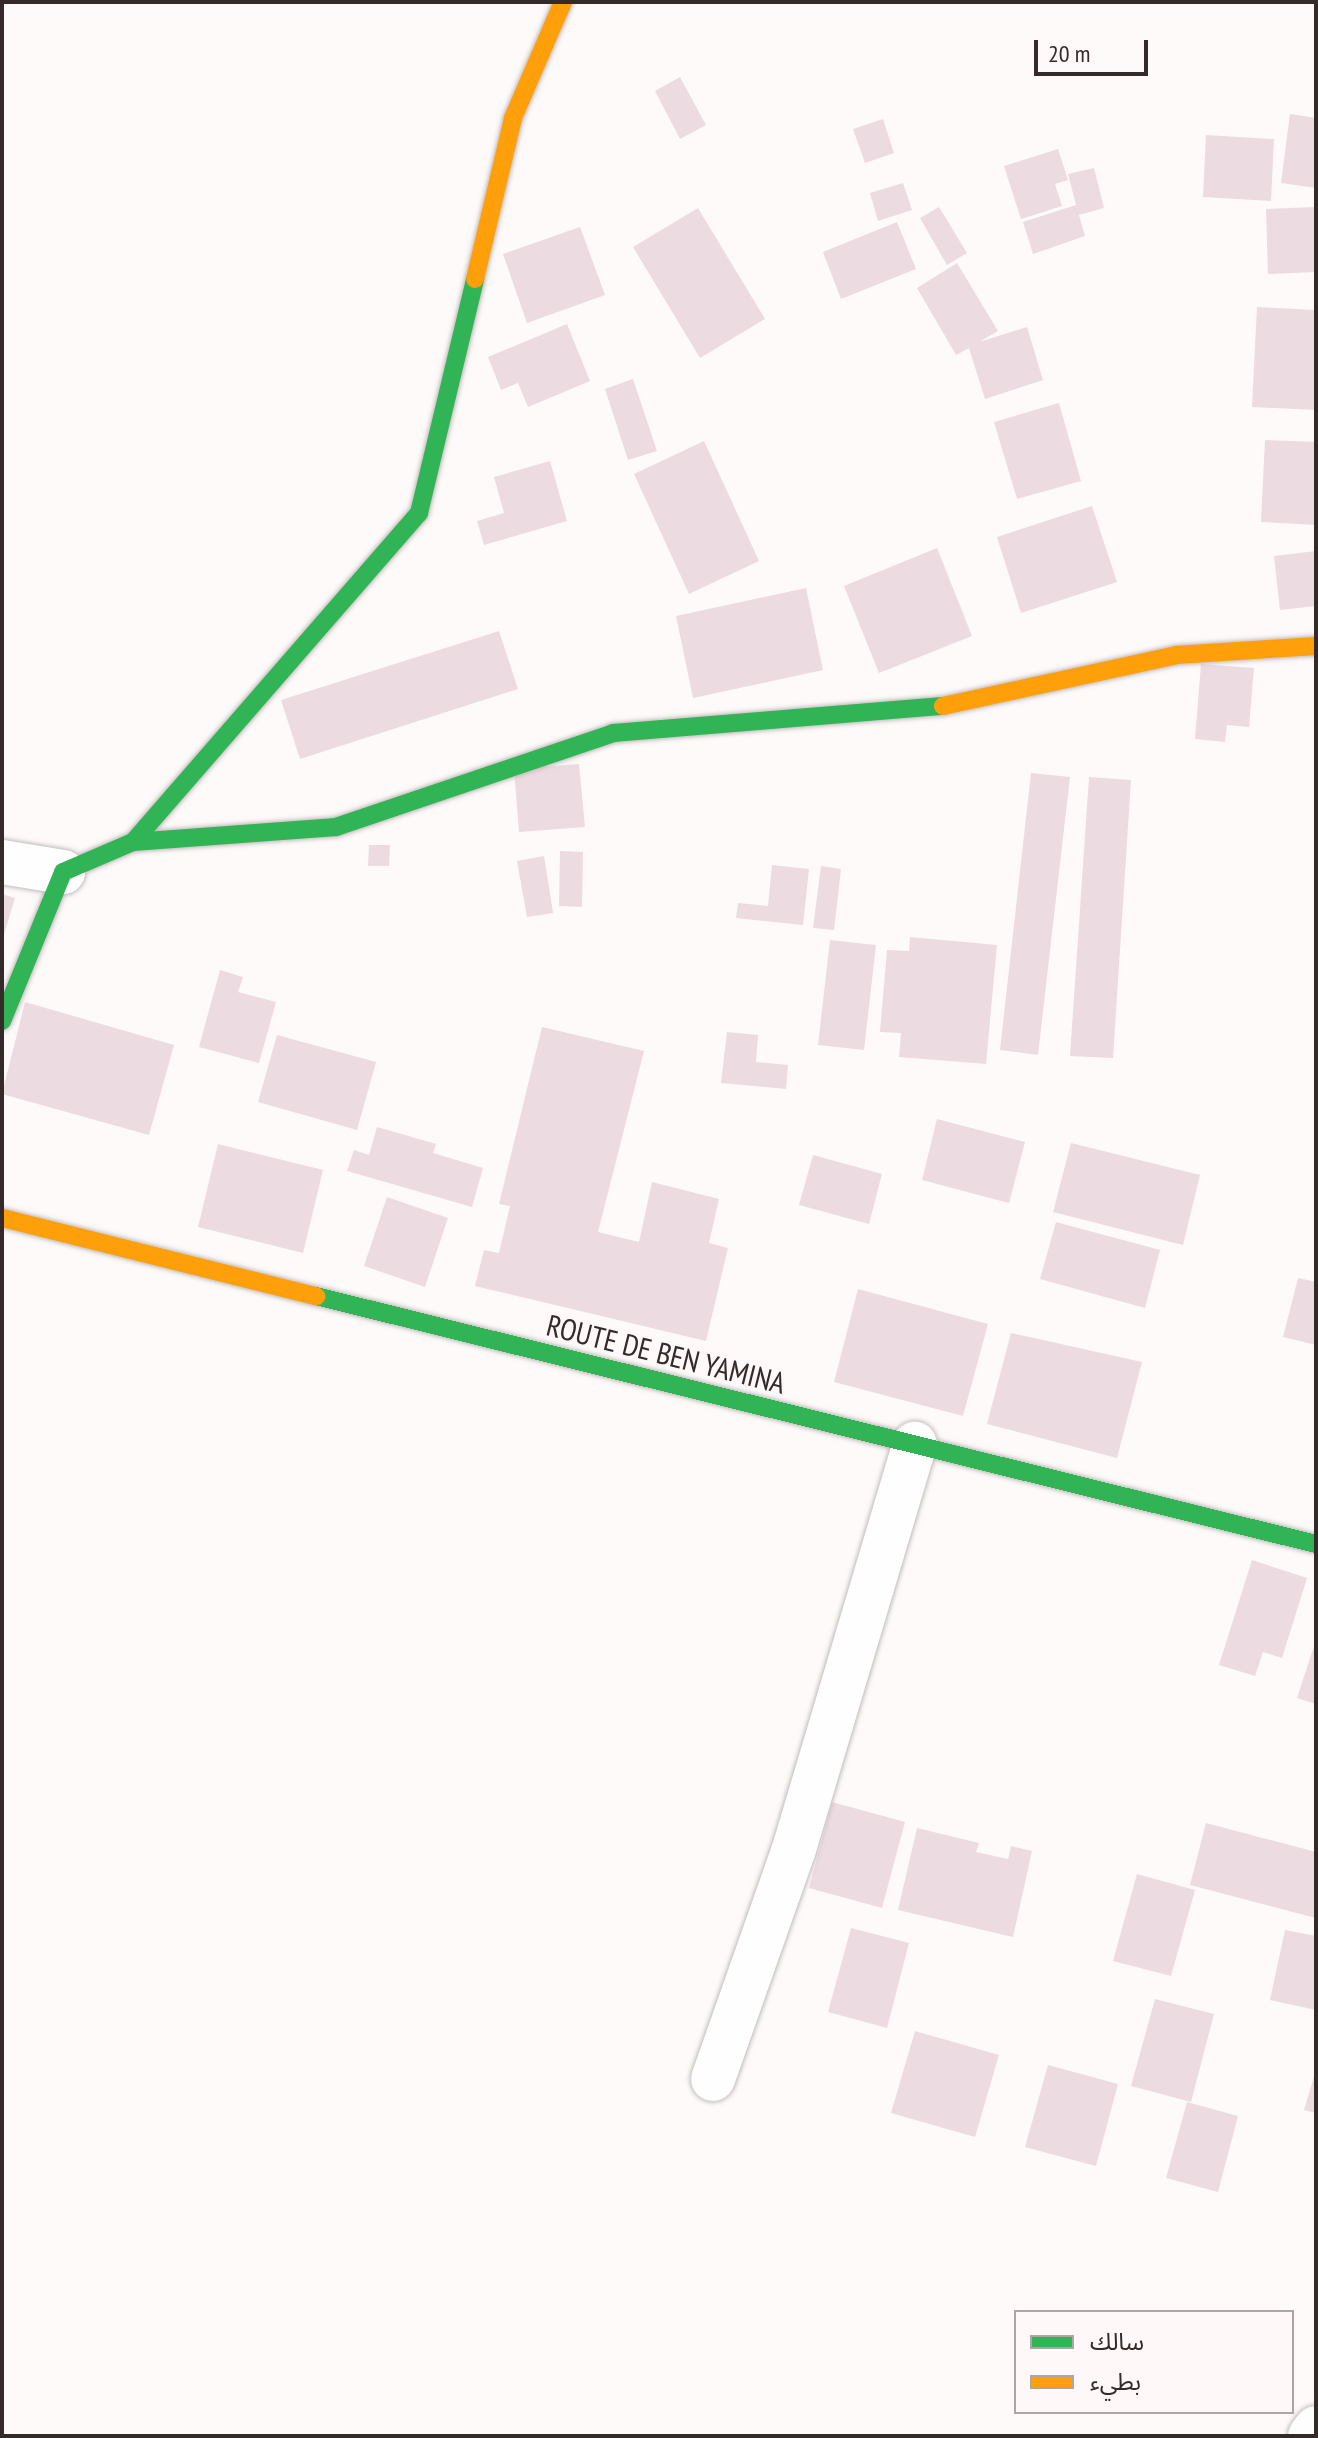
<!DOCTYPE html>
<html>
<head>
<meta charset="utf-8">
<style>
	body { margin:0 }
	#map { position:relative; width:1318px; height:2438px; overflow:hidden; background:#fdfaf9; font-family:"PT Sans Narrow","Noto Sans Arabic",sans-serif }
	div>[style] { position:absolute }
	.building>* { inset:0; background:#eddbe2 }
	.roads { filter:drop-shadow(0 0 2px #c3bdbc) drop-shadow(0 0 2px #c3bdbc) }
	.street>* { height:44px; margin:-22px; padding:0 22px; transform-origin:22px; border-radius:22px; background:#fffefe }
	.fast>* { height:18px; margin:-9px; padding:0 9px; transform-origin:9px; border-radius:9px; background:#30b455 }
	.slow>* { height:18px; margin:-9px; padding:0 9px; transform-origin:9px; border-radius:9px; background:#ff9f0a }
	span { translate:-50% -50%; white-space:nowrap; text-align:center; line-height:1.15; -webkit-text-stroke:6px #fef9f8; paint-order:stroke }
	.street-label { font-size:30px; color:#332a29 }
	.frame { position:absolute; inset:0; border:4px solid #332a29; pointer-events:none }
	.legend { position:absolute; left:1014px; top:2310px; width:280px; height:104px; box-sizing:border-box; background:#fef9f8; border:2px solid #ada6a5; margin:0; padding:10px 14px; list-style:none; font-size:24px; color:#332a29 }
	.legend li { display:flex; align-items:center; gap:16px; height:40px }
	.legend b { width:40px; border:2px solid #ada6a5 }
	.scale { position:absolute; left:1034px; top:40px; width:114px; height:36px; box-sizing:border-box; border:4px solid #332a29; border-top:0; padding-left:10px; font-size:24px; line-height:28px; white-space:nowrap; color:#332a29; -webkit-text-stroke:6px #fef9f8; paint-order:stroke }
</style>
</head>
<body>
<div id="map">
	<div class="building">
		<div style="clip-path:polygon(680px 77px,706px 125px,680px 139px,655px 91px)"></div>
		<div style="clip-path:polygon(1290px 114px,1316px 118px,1316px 188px,1281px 183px)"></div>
		<div style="clip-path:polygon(883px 119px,894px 153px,865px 163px,853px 129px)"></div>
		<div style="clip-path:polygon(1206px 135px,1274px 139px,1271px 201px,1203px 197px)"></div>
		<div style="clip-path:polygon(1058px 149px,1068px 180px,1055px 184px,1062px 206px,1021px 219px,1004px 166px)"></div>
		<div style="clip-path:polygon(1094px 168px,1104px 208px,1079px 215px,1085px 236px,1033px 254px,1023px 222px,1076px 205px,1068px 174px)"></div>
		<div style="clip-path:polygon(903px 183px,912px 210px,878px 221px,870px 193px)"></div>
		<div style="clip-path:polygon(939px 207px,967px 253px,947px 265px,920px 218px)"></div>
		<div style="clip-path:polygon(1316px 207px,1316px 272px,1268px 274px,1266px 209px)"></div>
		<div style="clip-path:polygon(698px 208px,765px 319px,700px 358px,633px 247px)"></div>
		<div style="clip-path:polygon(897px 222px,916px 269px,841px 299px,823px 252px)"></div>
		<div style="clip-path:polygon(580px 227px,605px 295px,527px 323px,503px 254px)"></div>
		<div style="clip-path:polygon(957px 263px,998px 331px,979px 342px,1027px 327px,1043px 380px,985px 399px,969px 348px,956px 355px,917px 288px)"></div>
		<div style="clip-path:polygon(1257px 307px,1316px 310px,1316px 410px,1252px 407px)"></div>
		<div style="clip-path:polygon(567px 324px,590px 381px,528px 407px,518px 383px,501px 390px,488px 357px)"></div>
		<div style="clip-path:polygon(633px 379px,657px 451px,628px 460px,605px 389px)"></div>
		<div style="clip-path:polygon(1059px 403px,1081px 481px,1017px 499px,994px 422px)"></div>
		<div style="clip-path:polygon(1265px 440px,1316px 442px,1316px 525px,1261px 522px)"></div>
		<div style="clip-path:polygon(704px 441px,759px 561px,689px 594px,634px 474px)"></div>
		<div style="clip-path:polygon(550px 461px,567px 521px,484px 545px,477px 521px,504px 513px,494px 477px)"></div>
		<div style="clip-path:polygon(1092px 506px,1117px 582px,1021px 613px,997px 537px)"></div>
		<div style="clip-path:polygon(937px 548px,972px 636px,879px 673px,844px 586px)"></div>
		<div style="clip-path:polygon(1316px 551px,1316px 606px,1280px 610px,1274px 556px)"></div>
		<div style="clip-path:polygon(806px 588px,823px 670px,693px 698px,676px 616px)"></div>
		<div style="clip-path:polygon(499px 631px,518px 689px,300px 759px,281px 700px)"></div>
		<div style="clip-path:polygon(1201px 664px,1254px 668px,1249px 727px,1227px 725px,1225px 742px,1195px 739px)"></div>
		<div style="clip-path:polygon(579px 764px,585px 827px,519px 832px,514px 769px)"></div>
		<div style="clip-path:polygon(1031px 773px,1070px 777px,1038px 1055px,1000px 1050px)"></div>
		<div style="clip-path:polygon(1089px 777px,1131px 780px,1113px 1058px,1070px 1056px)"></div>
		<div style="clip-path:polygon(369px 845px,390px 845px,389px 866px,368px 866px)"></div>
		<div style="clip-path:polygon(560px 851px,583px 852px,582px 907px,559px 906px)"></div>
		<div style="clip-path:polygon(544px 856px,553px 913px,527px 917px,517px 861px)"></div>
		<div style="clip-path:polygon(772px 865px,809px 869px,803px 925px,736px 918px,738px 903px,768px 906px)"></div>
		<div style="clip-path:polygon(821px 866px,841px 869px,834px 930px,813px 928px)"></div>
		<div style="clip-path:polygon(2px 894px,15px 898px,3px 938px,2px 938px)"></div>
		<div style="clip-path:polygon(910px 937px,997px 945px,986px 1064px,899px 1057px,901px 1033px,880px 1032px,887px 950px,909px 951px)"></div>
		<div style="clip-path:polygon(830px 940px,876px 945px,864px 1050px,818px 1045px)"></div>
		<div style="clip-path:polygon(220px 970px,243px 977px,238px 992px,276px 1002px,259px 1063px,199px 1047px)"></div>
		<div style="clip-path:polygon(25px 1002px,174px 1045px,149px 1135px,2px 1094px)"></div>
		<div style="clip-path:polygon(542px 1027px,644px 1051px,598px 1232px,639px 1242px,652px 1182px,719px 1199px,709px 1243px,728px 1248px,706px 1341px,475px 1286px,484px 1250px,499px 1253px,510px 1206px,499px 1204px)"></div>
		<div style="clip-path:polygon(727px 1032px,758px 1035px,756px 1062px,788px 1065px,786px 1089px,721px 1083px)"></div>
		<div style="clip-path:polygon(277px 1035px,376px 1062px,357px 1130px,258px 1102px)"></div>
		<div style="clip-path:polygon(937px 1119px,1025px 1142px,1009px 1203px,922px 1180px)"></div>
		<div style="clip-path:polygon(377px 1127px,436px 1144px,433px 1153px,483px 1168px,472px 1207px,347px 1171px,354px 1150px,369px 1155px)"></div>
		<div style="clip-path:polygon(1071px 1143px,1200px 1175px,1183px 1245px,1053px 1212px)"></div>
		<div style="clip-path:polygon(218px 1144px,323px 1170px,303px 1253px,198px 1227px)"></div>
		<div style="clip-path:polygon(813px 1155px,882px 1174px,869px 1224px,799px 1205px)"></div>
		<div style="clip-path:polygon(387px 1197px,448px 1218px,425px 1287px,364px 1266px)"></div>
		<div style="clip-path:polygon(1056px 1222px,1160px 1250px,1145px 1308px,1040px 1279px)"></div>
		<div style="clip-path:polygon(1298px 1278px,1316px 1282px,1316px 1345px,1283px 1337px)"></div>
		<div style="clip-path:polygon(858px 1289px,988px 1324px,963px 1416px,834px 1382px)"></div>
		<div style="clip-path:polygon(1011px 1333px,1142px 1362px,1117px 1458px,987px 1424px)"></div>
		<div style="clip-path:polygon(1252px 1560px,1307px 1578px,1282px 1658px,1263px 1652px,1255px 1676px,1219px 1665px)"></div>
		<div style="clip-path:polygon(1315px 1643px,1316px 1643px,1316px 1704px,1297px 1698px)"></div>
		<div style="clip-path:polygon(832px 1802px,905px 1822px,882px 1908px,809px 1888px)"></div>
		<div style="clip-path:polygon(1206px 1823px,1316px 1852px,1316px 1918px,1190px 1885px)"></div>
		<div style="clip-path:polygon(917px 1828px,979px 1843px,976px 1852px,1008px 1859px,1011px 1846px,1032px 1851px,1013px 1937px,898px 1910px)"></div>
		<div style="clip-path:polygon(1137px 1874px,1195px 1890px,1171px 1976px,1113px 1961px)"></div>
		<div style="clip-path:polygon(851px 1928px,909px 1943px,887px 2028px,828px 2012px)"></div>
		<div style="clip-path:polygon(1285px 1930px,1316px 1936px,1316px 2010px,1270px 2000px)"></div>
		<div style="clip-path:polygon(1155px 1999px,1214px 2014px,1191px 2102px,1131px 2086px)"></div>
		<div style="clip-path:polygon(915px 2031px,999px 2055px,975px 2137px,891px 2113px)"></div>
		<div style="clip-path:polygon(1048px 2065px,1118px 2084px,1096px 2166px,1025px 2147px)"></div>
		<div style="clip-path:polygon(1315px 2073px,1316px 2073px,1316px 2113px,1304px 2110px)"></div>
		<div style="clip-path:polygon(1187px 2102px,1238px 2116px,1218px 2192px,1166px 2178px)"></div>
	</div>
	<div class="roads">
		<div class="street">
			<div style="left:2px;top:862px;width:62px;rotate:9.3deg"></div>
			<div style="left:713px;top:2079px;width:244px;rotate:-70.6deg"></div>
			<div style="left:794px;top:1849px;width:423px;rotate:-73.4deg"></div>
			<div style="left:1310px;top:2436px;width:10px;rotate:-53deg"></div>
		</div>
		<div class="fast">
			<div style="left:133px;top:842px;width:204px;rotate:-4.2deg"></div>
			<div style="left:336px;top:827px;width:293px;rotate:-18.7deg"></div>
			<div style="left:613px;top:733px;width:331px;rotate:-4.7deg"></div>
			<div style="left:2px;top:1021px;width:161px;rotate:-67.7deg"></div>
			<div style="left:63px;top:872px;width:76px;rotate:-23.2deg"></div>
			<div style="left:133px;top:842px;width:436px;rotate:-49deg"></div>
			<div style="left:419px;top:513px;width:241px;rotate:-76.5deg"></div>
			<div style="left:316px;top:1296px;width:1030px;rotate:13.93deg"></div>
		</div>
		<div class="slow">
			<div style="left:475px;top:279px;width:165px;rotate:-76.7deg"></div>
			<div style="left:513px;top:118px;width:126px;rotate:-66.7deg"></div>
			<div style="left:943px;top:706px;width:239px;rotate:-12.3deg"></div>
			<div style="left:1176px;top:655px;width:140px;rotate:-3.7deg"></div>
			<div style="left:2px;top:1218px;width:324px;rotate:14deg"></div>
		</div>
	</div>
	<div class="street-label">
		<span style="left:666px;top:1354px;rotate:14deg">ROUTE DE BEN YAMINA</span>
	</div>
	<div class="frame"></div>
	<ul class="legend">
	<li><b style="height:10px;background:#30b455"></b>سالك</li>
	<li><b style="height:10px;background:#ff9f0a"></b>بطيء</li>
	</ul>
	<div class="scale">20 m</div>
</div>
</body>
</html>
